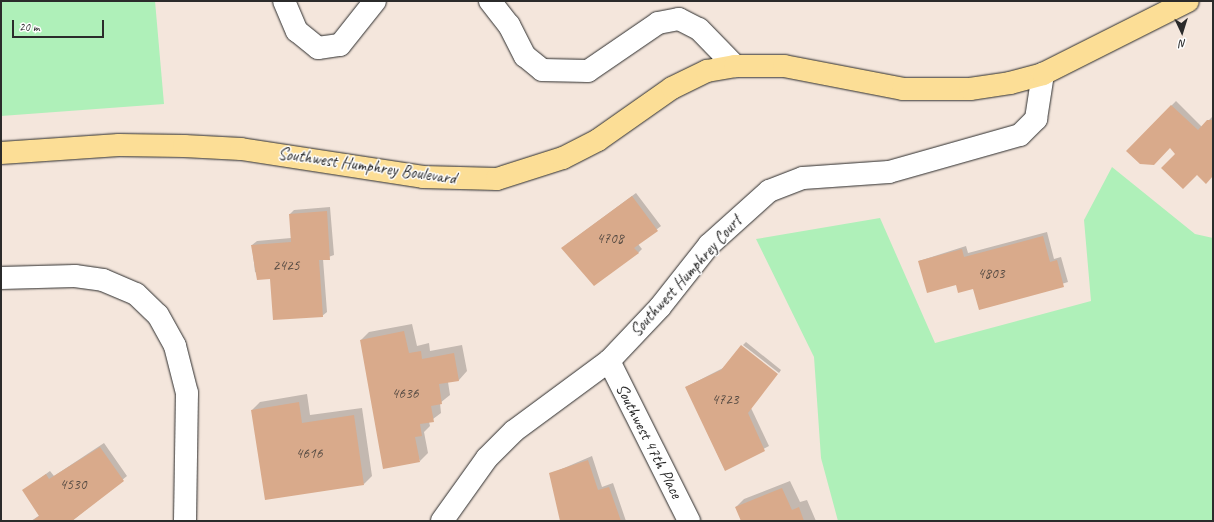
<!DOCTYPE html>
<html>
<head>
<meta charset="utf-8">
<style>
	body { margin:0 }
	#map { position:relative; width:1214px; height:522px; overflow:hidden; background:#f4e6dc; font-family:Caveat,sans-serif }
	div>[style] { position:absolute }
	.green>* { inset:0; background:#aff0b9 }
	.shadow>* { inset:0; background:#0003 }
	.building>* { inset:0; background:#d9aa8b }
	.roads { filter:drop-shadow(0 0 1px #2b2b2b) drop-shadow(0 0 1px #2b2b2b) }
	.minor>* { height:22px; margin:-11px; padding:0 11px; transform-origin:11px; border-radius:11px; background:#fff }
	.major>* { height:22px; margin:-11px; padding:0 11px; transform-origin:11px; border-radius:11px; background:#fcde96 }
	span { translate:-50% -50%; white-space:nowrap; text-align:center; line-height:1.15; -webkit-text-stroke:3px #fff; paint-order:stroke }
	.number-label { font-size:15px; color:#564b43 }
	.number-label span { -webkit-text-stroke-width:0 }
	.street-label { font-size:17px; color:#2b2b2b }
	.frame { position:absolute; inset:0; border:2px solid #2b2b2b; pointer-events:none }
	.north { position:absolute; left:1162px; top:12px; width:40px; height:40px; -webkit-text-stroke:3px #fff; paint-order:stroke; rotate:176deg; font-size:11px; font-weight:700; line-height:16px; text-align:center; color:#2b2b2b }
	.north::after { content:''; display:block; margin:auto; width:14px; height:18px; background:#2b2b2b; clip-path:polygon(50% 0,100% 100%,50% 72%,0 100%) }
	.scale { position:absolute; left:12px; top:20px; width:92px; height:18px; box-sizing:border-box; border:2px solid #2b2b2b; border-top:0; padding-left:5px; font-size:12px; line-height:14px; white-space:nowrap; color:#2b2b2b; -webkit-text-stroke:3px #fff; paint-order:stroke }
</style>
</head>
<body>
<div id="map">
	<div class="green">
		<div style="clip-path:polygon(1px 1px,155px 1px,164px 104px,1px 116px)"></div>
		<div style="clip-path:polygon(1112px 167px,1195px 234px,1213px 238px,1213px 521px,838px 521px,821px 458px,814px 357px,756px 239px,880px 218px,935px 343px,1091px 301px,1084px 220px)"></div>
	</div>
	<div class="shadow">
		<div style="clip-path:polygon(1176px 101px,1202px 127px,1213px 116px,1213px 175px,1170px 147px,1127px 151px)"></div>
		<div style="clip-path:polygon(636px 193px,661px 226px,638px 244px,642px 249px,638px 253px,567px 244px)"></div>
		<div style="clip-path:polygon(330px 207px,334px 255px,323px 259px,327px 312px,322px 316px,271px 278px,255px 272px,252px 245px,257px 241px,291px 238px,290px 214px,294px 210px)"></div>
		<div style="clip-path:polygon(1047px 232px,1054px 259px,1061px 257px,1068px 282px,980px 309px,974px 288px,957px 284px,919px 261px,966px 246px,968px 253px)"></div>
		<div style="clip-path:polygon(412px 324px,417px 346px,429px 343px,430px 351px,462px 345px,467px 371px,459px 380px,448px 382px,450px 395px,440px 403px,441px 413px,429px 422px,430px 426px,424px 432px,428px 453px,420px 461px,361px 340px,369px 332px)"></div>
		<div style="clip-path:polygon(746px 342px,781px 370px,779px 373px,743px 345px)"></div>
		<div style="clip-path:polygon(725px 367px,751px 408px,769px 446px,725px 470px,686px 387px)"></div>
		<div style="clip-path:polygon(307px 394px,310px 415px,362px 408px,372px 476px,364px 484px,252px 410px,260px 402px)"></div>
		<div style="clip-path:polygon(104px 443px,127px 476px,72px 521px,31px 521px,40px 515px,24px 490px,50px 471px,54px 476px)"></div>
		<div style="clip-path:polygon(592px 456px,602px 487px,613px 483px,626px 521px,561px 521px,550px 474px)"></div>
		<div style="clip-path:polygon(790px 481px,800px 502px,807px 500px,816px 521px,742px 521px,736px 507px,744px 499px)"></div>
	</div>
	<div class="building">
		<div style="clip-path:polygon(1171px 105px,1198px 130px,1207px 120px,1213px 120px,1213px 176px,1206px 184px,1197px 175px,1183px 189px,1161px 168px,1175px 154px,1170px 148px,1154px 165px,1140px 164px,1126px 151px)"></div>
		<div style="clip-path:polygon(632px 196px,658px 231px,634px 248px,639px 253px,594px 286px,561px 248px)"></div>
		<div style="clip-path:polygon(327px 211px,330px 260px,319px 260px,323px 317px,273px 320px,270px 279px,257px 280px,251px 245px,291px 242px,289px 214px)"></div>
		<div style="clip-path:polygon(1043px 236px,1050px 262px,1057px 260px,1064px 287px,979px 310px,973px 289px,958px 293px,956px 285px,927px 293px,918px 261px,962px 249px,964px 257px)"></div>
		<div style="clip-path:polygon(404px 331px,409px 353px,421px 351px,422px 359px,454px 353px,459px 381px,439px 384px,442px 404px,431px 406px,434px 422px,420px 424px,422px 436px,415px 437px,420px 462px,383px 469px,360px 340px)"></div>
		<div style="clip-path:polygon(741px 345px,778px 374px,748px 413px,765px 451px,725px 471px,685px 387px,721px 370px)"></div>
		<div style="clip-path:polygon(299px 402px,302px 423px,354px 415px,364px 485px,265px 500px,251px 410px)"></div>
		<div style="clip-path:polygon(100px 447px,124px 481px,72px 521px,32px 521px,39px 516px,22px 490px,46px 474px,49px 479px)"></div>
		<div style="clip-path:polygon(588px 460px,598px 490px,609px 487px,621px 521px,560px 521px,549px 473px)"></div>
		<div style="clip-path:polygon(782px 488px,792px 510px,799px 507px,804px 521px,741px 521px,735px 507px)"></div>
	</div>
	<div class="roads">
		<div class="minor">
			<div style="left:284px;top:1px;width:33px;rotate:67deg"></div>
			<div style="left:297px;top:31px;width:27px;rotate:39deg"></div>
			<div style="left:318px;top:48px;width:22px;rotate:-8deg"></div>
			<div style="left:340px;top:45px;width:56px;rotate:-51.5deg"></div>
			<div style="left:490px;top:1px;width:31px;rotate:52deg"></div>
			<div style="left:509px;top:25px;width:35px;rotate:63deg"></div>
			<div style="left:525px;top:56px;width:22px;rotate:39deg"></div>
			<div style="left:542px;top:70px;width:46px;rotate:1.2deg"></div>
			<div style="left:588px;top:71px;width:85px;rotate:-34.4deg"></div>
			<div style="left:658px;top:23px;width:21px;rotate:-11deg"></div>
			<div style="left:679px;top:19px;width:22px;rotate:27deg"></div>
			<div style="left:699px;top:29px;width:52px;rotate:45.8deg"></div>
			<div style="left:1px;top:278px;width:74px;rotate:-1.5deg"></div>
			<div style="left:75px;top:276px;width:28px;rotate:8deg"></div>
			<div style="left:103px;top:280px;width:36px;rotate:23deg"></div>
			<div style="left:136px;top:294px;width:30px;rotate:44deg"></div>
			<div style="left:158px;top:315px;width:35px;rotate:61deg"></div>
			<div style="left:175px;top:346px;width:49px;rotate:75.7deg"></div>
			<div style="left:187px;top:393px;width:128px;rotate:90.9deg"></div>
			<div style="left:609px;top:361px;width:179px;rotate:63.4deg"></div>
			<div style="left:442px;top:521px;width:77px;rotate:-54.5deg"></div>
			<div style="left:487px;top:458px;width:38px;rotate:-45deg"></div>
			<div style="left:514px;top:431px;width:118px;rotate:-36.4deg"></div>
			<div style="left:609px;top:361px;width:74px;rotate:-46.6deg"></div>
			<div style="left:660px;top:307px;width:79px;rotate:-51.7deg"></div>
			<div style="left:709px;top:245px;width:81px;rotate:-42deg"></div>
			<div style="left:769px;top:191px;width:36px;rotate:-21deg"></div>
			<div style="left:803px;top:178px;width:86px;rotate:-4deg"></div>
			<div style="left:889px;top:172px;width:136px;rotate:-15.8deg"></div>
			<div style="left:1020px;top:135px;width:23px;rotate:-45deg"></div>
			<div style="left:1036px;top:119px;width:46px;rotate:-81.2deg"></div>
		</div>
		<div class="major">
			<div style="left:1px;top:153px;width:118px;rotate:-3.9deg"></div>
			<div style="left:119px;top:145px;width:65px;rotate:0.9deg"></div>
			<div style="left:184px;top:146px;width:57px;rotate:3deg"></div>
			<div style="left:241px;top:149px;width:184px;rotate:8.7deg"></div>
			<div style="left:423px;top:177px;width:74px;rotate:1.5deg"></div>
			<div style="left:497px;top:179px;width:69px;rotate:-17.7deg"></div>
			<div style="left:563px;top:158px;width:39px;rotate:-27deg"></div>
			<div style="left:598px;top:140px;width:90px;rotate:-35.1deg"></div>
			<div style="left:672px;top:88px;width:39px;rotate:-26deg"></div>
			<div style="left:707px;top:71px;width:28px;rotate:-10deg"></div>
			<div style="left:735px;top:66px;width:49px"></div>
			<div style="left:784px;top:66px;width:121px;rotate:10.9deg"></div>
			<div style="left:903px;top:89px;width:67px"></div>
			<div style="left:970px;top:89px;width:40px;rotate:-8.5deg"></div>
			<div style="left:1010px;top:83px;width:34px;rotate:-15deg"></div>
			<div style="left:1043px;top:74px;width:162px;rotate:-26.7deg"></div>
		</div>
	</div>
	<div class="number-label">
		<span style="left:610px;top:239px">4708</span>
		<span style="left:286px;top:266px">2425</span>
		<span style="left:991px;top:274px">4803</span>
		<span style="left:405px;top:394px">4636</span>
		<span style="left:725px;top:400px">4723</span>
		<span style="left:309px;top:454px">4616</span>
		<span style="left:73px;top:485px">4530</span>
	</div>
	<div class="street-label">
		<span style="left:367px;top:166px;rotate:8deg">Southwest Humphrey Boulevard</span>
		<span style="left:686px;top:276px;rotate:-48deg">Southwest Humphrey Court</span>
		<span style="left:649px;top:441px;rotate:63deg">Southwest 47th Place</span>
	</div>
	<div class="frame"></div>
	<div class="north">N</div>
	<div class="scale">20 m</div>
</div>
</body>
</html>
